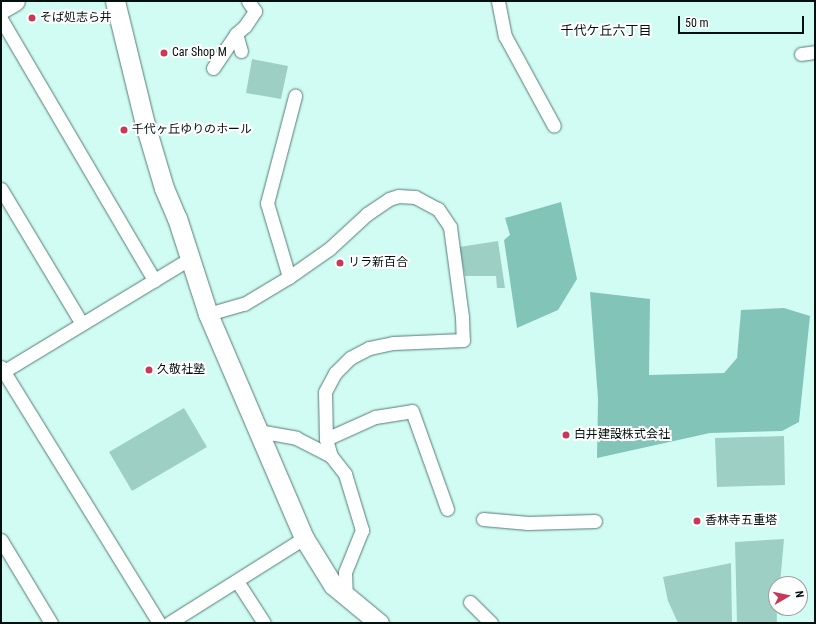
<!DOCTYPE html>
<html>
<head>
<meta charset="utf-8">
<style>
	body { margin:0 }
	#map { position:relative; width:816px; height:624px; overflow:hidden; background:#d1fcf4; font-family:"Roboto Condensed","Noto Sans JP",sans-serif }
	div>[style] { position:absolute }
	.green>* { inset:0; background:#9dcfc5 }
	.forest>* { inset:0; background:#83c4b8 }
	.roads { filter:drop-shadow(0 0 1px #547c75) drop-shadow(0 0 1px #547c75) }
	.street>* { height:13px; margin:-6.5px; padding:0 6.5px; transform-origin:6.5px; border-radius:6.5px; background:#fff }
	.secondary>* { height:19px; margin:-9.5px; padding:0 9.5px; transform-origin:9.5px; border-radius:9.5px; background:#fff }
	.dots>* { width:11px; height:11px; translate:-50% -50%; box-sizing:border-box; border:2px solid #fff; border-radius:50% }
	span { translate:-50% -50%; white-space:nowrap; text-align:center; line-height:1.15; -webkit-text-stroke:4px #fff; paint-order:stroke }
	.poi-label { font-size:12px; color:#03110e }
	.left { translate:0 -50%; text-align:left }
	.neighbourhood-label { font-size:13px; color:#03110e }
	.frame { position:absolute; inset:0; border:2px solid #03110e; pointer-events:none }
	.north { position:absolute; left:768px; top:576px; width:40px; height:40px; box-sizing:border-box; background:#fff; border:1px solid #9aa09f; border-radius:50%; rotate:81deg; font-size:11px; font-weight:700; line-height:16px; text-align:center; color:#03110e }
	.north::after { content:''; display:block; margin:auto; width:14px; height:18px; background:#c83857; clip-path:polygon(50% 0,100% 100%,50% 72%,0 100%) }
	.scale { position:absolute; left:678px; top:16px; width:126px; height:18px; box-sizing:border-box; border:2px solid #03110e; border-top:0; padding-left:5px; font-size:12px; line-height:14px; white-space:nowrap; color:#03110e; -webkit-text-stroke:3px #fff; paint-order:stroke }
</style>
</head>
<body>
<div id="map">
	<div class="green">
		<div style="clip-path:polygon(252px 59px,288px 66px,281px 99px,246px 93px)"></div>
		<div style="clip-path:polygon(498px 241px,505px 288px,497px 288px,496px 276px,465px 276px,459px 247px)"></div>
		<div style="clip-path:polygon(184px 408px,207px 447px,132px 491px,109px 452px)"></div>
		<div style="clip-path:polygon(784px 436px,785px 485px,717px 487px,715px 438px)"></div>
		<div style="clip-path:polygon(784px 539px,780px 584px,776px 584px,777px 623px,737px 623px,735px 542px)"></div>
		<div style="clip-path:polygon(731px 563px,732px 623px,678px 623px,668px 601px,663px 577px)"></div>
	</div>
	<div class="forest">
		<div style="clip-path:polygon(561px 202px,577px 279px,558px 310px,517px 328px,504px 240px,510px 235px,505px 218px)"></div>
		<div style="clip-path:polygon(590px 292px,650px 299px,649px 375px,724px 373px,737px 358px,741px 310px,784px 308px,810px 316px,799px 422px,782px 431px,710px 433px,597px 458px,598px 399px)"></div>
	</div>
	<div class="roads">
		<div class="street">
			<div style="left:498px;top:1px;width:36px;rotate:79deg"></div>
			<div style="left:505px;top:36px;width:102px;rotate:61.4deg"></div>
			<div style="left:1px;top:19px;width:303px;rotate:59.6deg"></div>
			<div style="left:241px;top:51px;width:18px;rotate:-106deg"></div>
			<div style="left:236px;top:34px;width:12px;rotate:-42deg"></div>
			<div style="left:245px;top:26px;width:18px;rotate:-56deg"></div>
			<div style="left:255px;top:11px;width:12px;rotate:-125deg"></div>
			<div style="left:801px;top:54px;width:14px;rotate:-8deg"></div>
			<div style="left:213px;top:68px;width:41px;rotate:-55.9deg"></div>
			<div style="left:1px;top:189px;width:157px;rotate:59deg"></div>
			<div style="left:289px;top:277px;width:77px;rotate:-106.6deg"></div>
			<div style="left:267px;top:203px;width:111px;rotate:-75.3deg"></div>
			<div style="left:208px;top:314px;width:37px;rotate:-16deg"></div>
			<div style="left:244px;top:304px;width:52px;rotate:-31deg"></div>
			<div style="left:289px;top:277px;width:49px;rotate:-35deg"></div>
			<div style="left:329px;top:249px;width:52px;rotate:-42.6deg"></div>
			<div style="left:367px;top:214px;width:27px;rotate:-34deg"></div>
			<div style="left:389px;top:199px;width:9px;rotate:-18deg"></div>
			<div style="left:398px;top:196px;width:17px;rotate:3deg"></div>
			<div style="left:415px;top:197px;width:26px;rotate:28deg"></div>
			<div style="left:438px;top:209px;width:22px;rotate:56deg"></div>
			<div style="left:450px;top:227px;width:91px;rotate:82.4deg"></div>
			<div style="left:462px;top:317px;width:23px;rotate:88deg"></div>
			<div style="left:463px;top:340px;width:70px;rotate:177.5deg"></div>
			<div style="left:393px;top:343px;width:25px;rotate:168deg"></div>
			<div style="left:369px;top:348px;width:21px;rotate:152deg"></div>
			<div style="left:350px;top:358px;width:21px;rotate:135deg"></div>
			<div style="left:335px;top:373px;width:21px;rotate:118deg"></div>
			<div style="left:325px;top:392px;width:47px;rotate:88.8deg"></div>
			<div style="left:326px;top:439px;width:18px;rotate:74deg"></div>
			<div style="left:331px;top:456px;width:23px;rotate:52deg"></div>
			<div style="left:345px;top:474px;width:59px;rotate:73.1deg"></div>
			<div style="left:362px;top:530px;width:45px;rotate:112deg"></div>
			<div style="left:345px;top:572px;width:24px;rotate:88deg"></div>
			<div style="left:1px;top:367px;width:301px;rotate:58.3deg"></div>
			<div style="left:1px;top:373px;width:220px;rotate:-31.2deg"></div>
			<div style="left:258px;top:431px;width:39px;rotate:10deg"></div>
			<div style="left:296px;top:438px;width:39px;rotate:27deg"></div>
			<div style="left:326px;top:439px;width:54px;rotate:-24.2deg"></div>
			<div style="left:375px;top:417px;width:37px;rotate:-9deg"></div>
			<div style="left:412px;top:411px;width:104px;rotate:70.3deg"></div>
			<div style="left:483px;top:519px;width:45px;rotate:5.1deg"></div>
			<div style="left:528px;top:523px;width:67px;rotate:-1.7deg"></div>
			<div style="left:1px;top:540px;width:97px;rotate:58.9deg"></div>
			<div style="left:237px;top:581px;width:50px;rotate:57.3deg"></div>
			<div style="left:470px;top:602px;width:30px;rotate:45deg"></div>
			<div style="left:169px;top:623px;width:160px;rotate:-32.2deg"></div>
		</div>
		<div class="secondary">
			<div style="left:115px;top:1px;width:127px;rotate:76.3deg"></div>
			<div style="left:145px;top:124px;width:67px;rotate:73.5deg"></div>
			<div style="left:164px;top:188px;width:33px;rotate:67deg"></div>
			<div style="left:177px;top:218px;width:101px;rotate:72.1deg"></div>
			<div style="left:208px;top:314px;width:244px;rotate:66.8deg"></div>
			<div style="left:304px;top:538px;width:55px;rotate:58.3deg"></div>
			<div style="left:333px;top:585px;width:60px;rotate:39.6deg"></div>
			<div style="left:1px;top:9px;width:16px;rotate:-30deg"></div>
		</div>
	</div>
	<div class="dots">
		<div style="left:32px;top:18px;background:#c83857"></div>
		<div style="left:164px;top:53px;background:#c83857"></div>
		<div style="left:124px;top:130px;background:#c83857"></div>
		<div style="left:340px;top:263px;background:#c83857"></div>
		<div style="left:149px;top:370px;background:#c83857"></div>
		<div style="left:566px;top:435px;background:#c83857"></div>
		<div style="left:697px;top:521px;background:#c83857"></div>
	</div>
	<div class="poi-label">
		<span class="left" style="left:40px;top:18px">そば処志ら井</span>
		<span class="left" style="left:172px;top:53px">Car Shop M</span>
		<span class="left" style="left:132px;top:130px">千代ヶ丘ゆりのホール</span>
		<span class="left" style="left:348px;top:263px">リラ新百合</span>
		<span class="left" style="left:157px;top:370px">久敬社塾</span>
		<span class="left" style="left:574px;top:435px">白井建設株式会社</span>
		<span class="left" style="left:705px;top:521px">香林寺五重塔</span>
	</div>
	<div class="neighbourhood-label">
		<span style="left:606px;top:31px">千代ケ丘六丁目</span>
	</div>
	<div class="frame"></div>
	<div class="north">N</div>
	<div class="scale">50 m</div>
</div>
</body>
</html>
